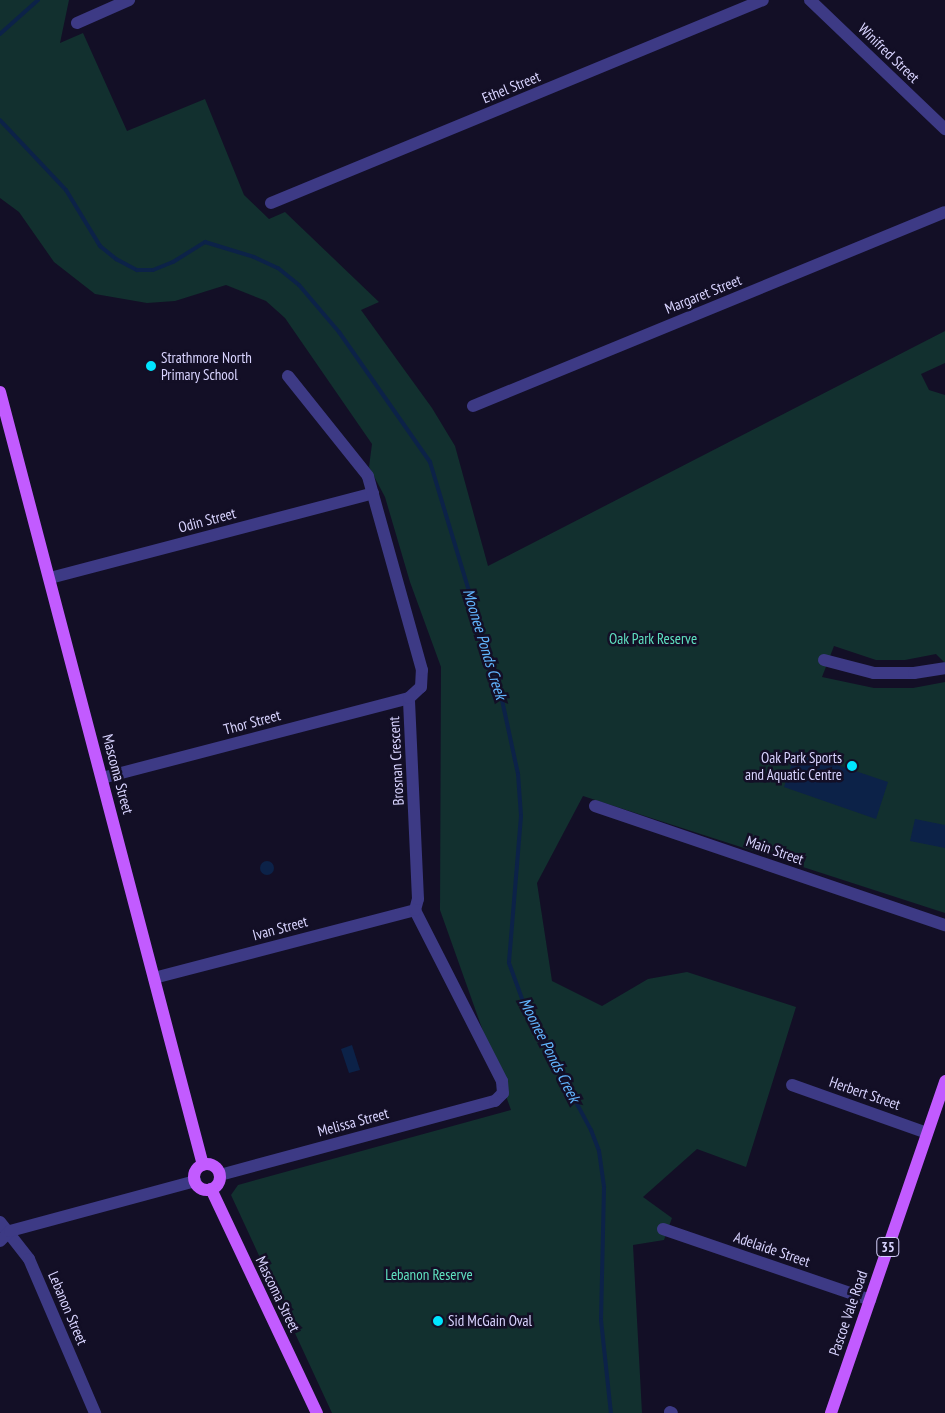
<!DOCTYPE html>
<html>
<head>
<meta charset="utf-8">
<style>
	body { margin:0 }
	#map { position:relative; width:945px; height:1413px; overflow:hidden; background:#130f26; font-family:"PT Sans Narrow",sans-serif }
	div>[style] { position:absolute }
	.green>* { inset:0; background:#12302f }
	.water>* { inset:0; background:#0c2248 }
	.round { border-radius:50% }
	.stream>* { height:4px; margin:-2px; padding:0 2px; transform-origin:2px; border-radius:2px; background:#0c2248 }
	.minor>* { height:12px; margin:-6px; padding:0 6px; transform-origin:6px; border-radius:6px; background:#3d3a85 }
	.major>* { height:12px; margin:-6px; padding:0 6px; transform-origin:6px; border-radius:6px; background:#c25bff }
	.major>.ring { margin:-6px; padding:0; box-sizing:content-box; background:none; border:12px solid #c25bff; border-radius:50% }
	.dots>* { width:14px; height:14px; translate:-50% -50%; box-sizing:border-box; border:2px solid #130f26; border-radius:50% }
	span { translate:-50% -50%; white-space:nowrap; text-align:center; line-height:1.15; -webkit-text-stroke:5px #130f26; paint-order:stroke }
	.shield-label span { padding:1px 4px; background:#130f26; border:1px solid; border-radius:4px; -webkit-text-stroke-width:0 }
	.shield-label { font-size:14px; color:#d9d4ff; font-weight:700 }
	.street-label { font-size:15px; color:#d9d4ff }
	.poi-label { font-size:15px; color:#d9d4ff }
	.left { translate:0 -50%; text-align:left }
	.right { translate:-100% -50%; text-align:right }
	.park-label { font-size:15px; color:#5fe0c0 }
	.water-label { font-size:16px; color:#62b6ff; font-style:italic }
</style>
</head>
<body>
<div id="map">
	<div class="green">
		<div style="clip-path:polygon(0 0,69px 0,60px 43px,83px 33px,127px 131px,205px 99px,244px 195px,269px 219px,285px 212px,379px 302px,361px 310px,432px 408px,455px 446px,488px 566px,945px 331px,945px 363px,921px 374px,929px 390px,945px 395px,945px 663px,936px 654px,905px 660px,876px 660px,834px 646px,822px 677px,874px 688px,913px 688px,945px 682px,945px 913px,583px 796px,537px 883px,552px 981px,602px 1006px,648px 979px,687px 972px,796px 1007px,746px 1167px,697px 1149px,643px 1197px,672px 1218px,664px 1240px,633px 1245px,642px 1413px,332px 1413px,231px 1195px,238px 1185px,511px 1110px,440px 910px,441px 667px,410px 582px,385px 497px,369px 467px,372px 444px,285px 318px,266px 301px,226px 285px,175px 301px,147px 303px,95px 294px,54px 262px,19px 212px,0 198px)"></div>
	</div>
	<div class="water">
		<div style="clip-path:polygon(796px 751px,888px 782px,876px 819px,784px 787px)"></div>
		<div style="clip-path:polygon(915px 819px,945px 825px,945px 848px,910px 841px)"></div>
		<div class="round" style="left:260px;top:861px;width:14px;height:14px"></div>
		<div style="clip-path:polygon(352px 1045px,360px 1070px,349px 1073px,341px 1049px)"></div>
	</div>
	<div class="stream">
		<div style="left:0;top:34px;width:51px;rotate:-41.8deg"></div>
		<div style="left:0;top:120px;width:96px;rotate:46.7deg"></div>
		<div style="left:66px;top:190px;width:66px;rotate:58.7deg"></div>
		<div style="left:100px;top:246px;width:21px;rotate:39deg"></div>
		<div style="left:116px;top:259px;width:24px;rotate:28deg"></div>
		<div style="left:137px;top:270px;width:16px"></div>
		<div style="left:153px;top:270px;width:22px;rotate:-22deg"></div>
		<div style="left:173px;top:262px;width:38px;rotate:-32deg"></div>
		<div style="left:205px;top:242px;width:51px;rotate:17deg"></div>
		<div style="left:254px;top:257px;width:26px;rotate:25deg"></div>
		<div style="left:278px;top:268px;width:27px;rotate:39deg"></div>
		<div style="left:299px;top:285px;width:62px;rotate:49.6deg"></div>
		<div style="left:339px;top:332px;width:159px;rotate:55deg"></div>
		<div style="left:430px;top:462px;width:249px;rotate:73.2deg"></div>
		<div style="left:502px;top:700px;width:76px;rotate:77.8deg"></div>
		<div style="left:518px;top:774px;width:42px;rotate:85.9deg"></div>
		<div style="left:521px;top:816px;width:147px;rotate:94.7deg"></div>
		<div style="left:509px;top:963px;width:47px;rotate:70deg"></div>
		<div style="left:525px;top:1007px;width:140px;rotate:61.8deg"></div>
		<div style="left:591px;top:1130px;width:22px;rotate:69deg"></div>
		<div style="left:599px;top:1151px;width:37px;rotate:82deg"></div>
		<div style="left:604px;top:1188px;width:132px;rotate:91.3deg"></div>
		<div style="left:601px;top:1320px;width:94px;rotate:83.9deg"></div>
	</div>
	<div class="minor">
		<div style="left:810px;top:0;width:187px;rotate:43.7deg"></div>
		<div style="left:77px;top:23px;width:57px;rotate:-23.9deg"></div>
		<div style="left:271px;top:203px;width:532px;rotate:-22.42deg"></div>
		<div style="left:473px;top:406px;width:510px;rotate:-22.34deg"></div>
		<div style="left:50px;top:578px;width:334px;rotate:-14.7deg"></div>
		<div style="left:824px;top:660px;width:52px;rotate:14.6deg"></div>
		<div style="left:874px;top:673px;width:40px"></div>
		<div style="left:914px;top:673px;width:31px;rotate:-9deg"></div>
		<div style="left:102px;top:778px;width:317px;rotate:-14.6deg"></div>
		<div style="left:595px;top:806px;width:370px;rotate:18.8deg"></div>
		<div style="left:154px;top:978px;width:270px;rotate:-14.6deg"></div>
		<div style="left:792px;top:1085px;width:143px;rotate:19.6deg"></div>
		<div style="left:220px;top:1175px;width:285px;rotate:-15.1deg"></div>
		<div style="left:495px;top:1101px;width:11px;rotate:-45deg"></div>
		<div style="left:503px;top:1093px;width:12px;rotate:-95deg"></div>
		<div style="left:502px;top:1081px;width:192px;rotate:-117deg"></div>
		<div style="left:415px;top:910px;width:11px;rotate:-75deg"></div>
		<div style="left:418px;top:899px;width:201px;rotate:-92.6deg"></div>
		<div style="left:409px;top:698px;width:16px;rotate:-43deg"></div>
		<div style="left:421px;top:687px;width:17px;rotate:-87deg"></div>
		<div style="left:422px;top:670px;width:201px;rotate:-105.6deg"></div>
		<div style="left:368px;top:476px;width:128px;rotate:-128.7deg"></div>
		<div style="left:0;top:1222px;width:47px;rotate:51.9deg"></div>
		<div style="left:29px;top:1259px;width:168px;rotate:66.8deg"></div>
		<div style="left:663px;top:1229px;width:219px;rotate:18.9deg"></div>
		<div style="left:0;top:1241px;width:14px;rotate:-45deg"></div>
		<div style="left:10px;top:1231px;width:192px;rotate:-15.1deg"></div>
		<div style="left:670px;top:1412px;width:2px;rotate:27deg"></div>
	</div>
	<div class="major">
		<div style="left:0;top:392px;width:799px;rotate:75.29deg"></div>
		<div class="ring" style="left:194px;top:1164px;width:14px;height:14px"></div>
		<div style="left:211px;top:1189px;width:248px;rotate:64.7deg"></div>
		<div style="left:831px;top:1413px;width:351px;rotate:-71deg"></div>
	</div>
	<div class="dots">
		<div style="left:151px;top:366px;background:#00e5ff"></div>
		<div style="left:852px;top:766px;background:#00e5ff"></div>
		<div style="left:438px;top:1321px;background:#00e5ff"></div>
	</div>
	<div class="shield-label">
		<span style="left:888px;top:1247px">35</span>
	</div>
	<div class="street-label">
		<span style="left:889px;top:53px;rotate:44deg">Winifred Street</span>
		<span style="left:511px;top:87px;rotate:-22deg">Ethel Street</span>
		<span style="left:703px;top:294px;rotate:-22deg">Margaret Street</span>
		<span style="left:207px;top:520px;rotate:-15deg">Odin Street</span>
		<span style="left:252px;top:722px;rotate:-15deg">Thor Street</span>
		<span style="left:396px;top:761px;rotate:-93deg">Brosnan Crescent</span>
		<span style="left:118px;top:774px;rotate:75deg">Mascoma Street</span>
		<span style="left:775px;top:850px;rotate:19deg">Main Street</span>
		<span style="left:280px;top:928px;rotate:-15deg">Ivan Street</span>
		<span style="left:865px;top:1093px;rotate:19deg">Herbert Street</span>
		<span style="left:353px;top:1122px;rotate:-15deg">Melissa Street</span>
		<span style="left:772px;top:1249px;rotate:19deg">Adelaide Street</span>
		<span style="left:278px;top:1294px;rotate:64deg">Mascoma Street</span>
		<span style="left:68px;top:1308px;rotate:67deg">Lebanon Street</span>
		<span style="left:848px;top:1313px;rotate:-71deg">Pascoe Vale Road</span>
	</div>
	<div class="poi-label">
		<span class="left" style="left:161px;top:366px">Strathmore North<br>Primary School</span>
		<span class="right" style="left:842px;top:766px">Oak Park Sports<br>and Aquatic Centre</span>
		<span class="left" style="left:448px;top:1321px">Sid McGain Oval</span>
	</div>
	<div class="park-label">
		<span style="left:653px;top:639px">Oak Park Reserve</span>
		<span style="left:429px;top:1275px">Lebanon Reserve</span>
	</div>
	<div class="water-label">
		<span style="left:485px;top:644px;rotate:73deg">Moonee Ponds Creek</span>
		<span style="left:550px;top:1050px;rotate:63deg">Moonee Ponds Creek</span>
	</div>
</div>
</body>
</html>
